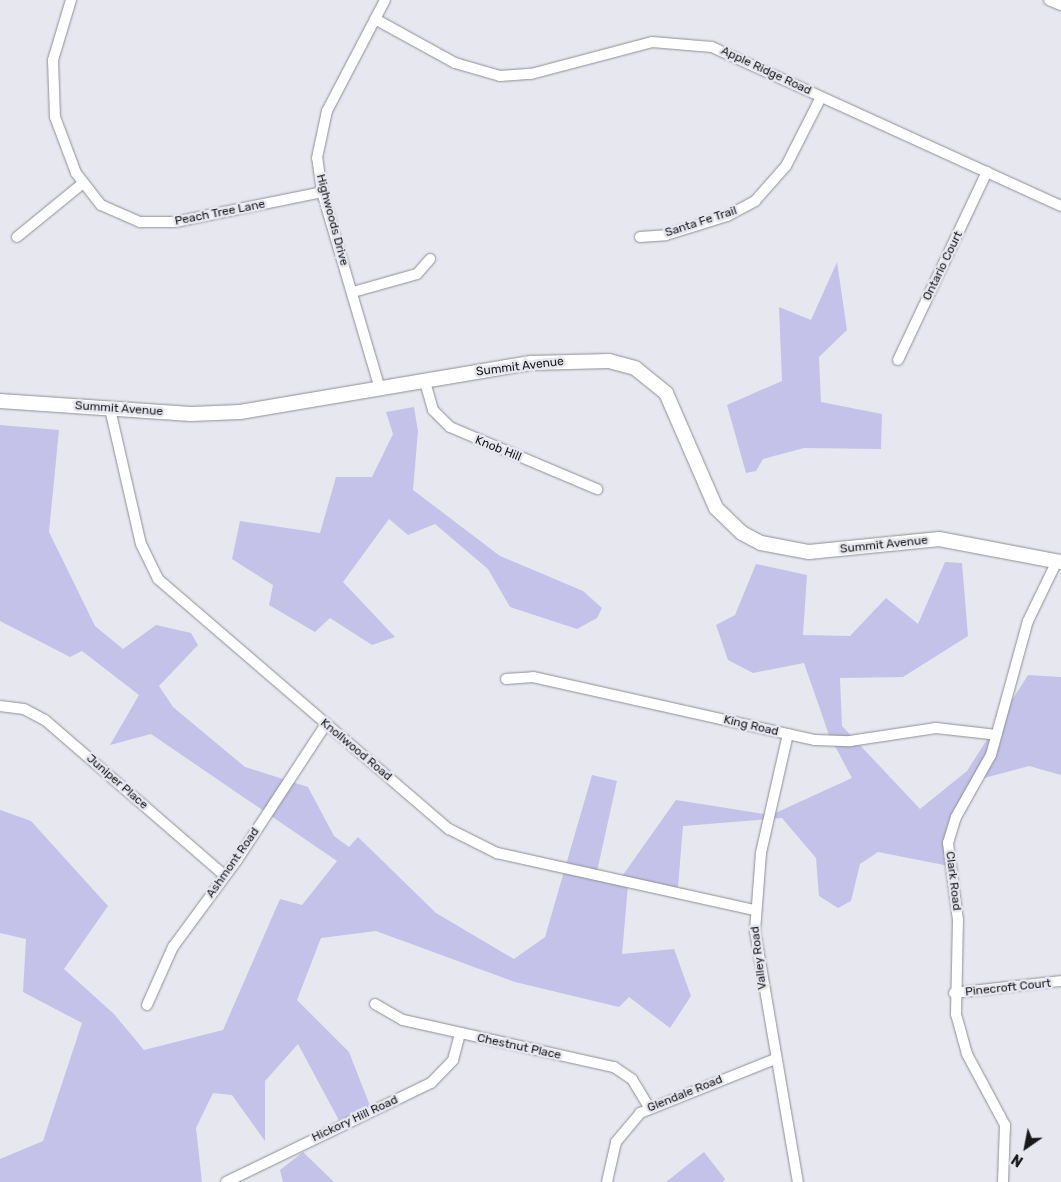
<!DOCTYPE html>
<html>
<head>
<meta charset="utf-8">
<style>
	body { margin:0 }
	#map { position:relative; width:1061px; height:1182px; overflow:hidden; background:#e7e7ef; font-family:Rubik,sans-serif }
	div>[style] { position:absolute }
	.green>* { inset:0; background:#c4c2e9 }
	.roads { filter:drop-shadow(0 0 1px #8e8e95) drop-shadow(0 0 1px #8e8e95) }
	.street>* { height:10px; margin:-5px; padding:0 5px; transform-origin:5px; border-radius:5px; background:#fff }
	.secondary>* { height:14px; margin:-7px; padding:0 7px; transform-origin:7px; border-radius:7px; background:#fff }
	span { translate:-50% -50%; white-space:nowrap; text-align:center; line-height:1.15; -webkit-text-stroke:5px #e7e7ef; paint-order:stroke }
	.street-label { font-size:12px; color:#19191b }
	.north { position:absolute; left:1001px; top:1122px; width:50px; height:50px; -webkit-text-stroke:4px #e7e7ef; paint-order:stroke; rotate:213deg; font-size:14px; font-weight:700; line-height:20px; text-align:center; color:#19191b }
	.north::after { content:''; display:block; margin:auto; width:18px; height:22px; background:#19191b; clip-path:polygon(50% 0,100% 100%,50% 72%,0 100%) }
</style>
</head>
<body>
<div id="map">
	<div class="green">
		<div style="clip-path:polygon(837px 262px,847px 330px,819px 357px,821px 402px,882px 414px,881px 449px,804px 448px,763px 459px,756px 471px,746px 473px,727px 405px,782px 381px,779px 307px,811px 320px)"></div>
		<div style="clip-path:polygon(414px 407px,418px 431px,413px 490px,500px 556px,583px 591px,602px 608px,597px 618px,577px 629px,510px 607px,488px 569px,435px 524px,408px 535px,389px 519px,343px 582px,395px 637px,372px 645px,330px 618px,315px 632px,269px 605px,273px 585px,232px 559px,240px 521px,320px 533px,336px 477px,372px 477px,393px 434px,386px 412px)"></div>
		<div style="clip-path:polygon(0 425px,59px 430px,49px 532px,95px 626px,123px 649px,156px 625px,191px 633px,198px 645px,159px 686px,173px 707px,245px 767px,308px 787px,334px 836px,349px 847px,358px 837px,436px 913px,514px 959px,545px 937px,592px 775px,617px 781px,596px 876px,618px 882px,676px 800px,771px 815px,852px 778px,829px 735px,804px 663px,753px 673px,728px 660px,716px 625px,735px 615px,756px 564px,807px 575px,803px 635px,850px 636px,886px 598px,918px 624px,945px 562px,962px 563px,968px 636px,903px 677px,840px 678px,842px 726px,920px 809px,967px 771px,1028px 675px,1061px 677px,1061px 775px,1029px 766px,984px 778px,956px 815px,949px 866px,878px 852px,860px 864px,851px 901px,838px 908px,819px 896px,816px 858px,782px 818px,683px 826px,677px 899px,628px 885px,622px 954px,674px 949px,691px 996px,670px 1028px,629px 997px,619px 1007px,515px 982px,376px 931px,321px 938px,297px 1000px,349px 1052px,374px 1116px,342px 1126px,298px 1044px,265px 1081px,265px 1141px,232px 1095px,213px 1093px,196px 1128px,202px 1182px,0 1182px,0 1159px,43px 1141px,82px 1023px,23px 992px,26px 939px,0 933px,0 810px,31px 821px,108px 906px,64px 969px,114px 1014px,144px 1050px,223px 1030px,280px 899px,302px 905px,337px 861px,151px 734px,110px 745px,139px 695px,82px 651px,70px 657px,0 621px)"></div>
		<div style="clip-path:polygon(303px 1152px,334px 1182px,283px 1182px,280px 1170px)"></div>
		<div style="clip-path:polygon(704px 1152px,725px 1179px,723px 1182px,666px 1182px)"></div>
	</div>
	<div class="roads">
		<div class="street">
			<div style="left:71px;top:0;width:63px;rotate:106.7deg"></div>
			<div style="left:53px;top:60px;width:57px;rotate:88deg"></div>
			<div style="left:55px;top:117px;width:60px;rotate:69.4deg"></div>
			<div style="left:76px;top:173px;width:41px;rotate:52deg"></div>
			<div style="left:101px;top:205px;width:43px;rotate:23.6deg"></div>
			<div style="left:140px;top:222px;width:35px"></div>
			<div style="left:175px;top:222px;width:150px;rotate:-11.5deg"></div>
			<div style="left:1049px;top:0;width:13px;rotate:23deg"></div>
			<div style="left:375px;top:19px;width:91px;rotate:28.8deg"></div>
			<div style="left:455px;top:63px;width:47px;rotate:16.1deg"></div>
			<div style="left:500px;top:76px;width:31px;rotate:-4deg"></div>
			<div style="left:531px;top:74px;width:125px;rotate:-14.8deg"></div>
			<div style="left:652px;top:42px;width:60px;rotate:4.8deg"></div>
			<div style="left:712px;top:47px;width:384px;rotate:24.5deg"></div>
			<div style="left:17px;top:237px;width:84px;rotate:-39.2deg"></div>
			<div style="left:640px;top:237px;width:26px;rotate:-4deg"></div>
			<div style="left:666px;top:235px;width:64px;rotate:-17.3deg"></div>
			<div style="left:727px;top:216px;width:32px;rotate:-28deg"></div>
			<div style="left:755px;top:201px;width:47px;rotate:-48.5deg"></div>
			<div style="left:786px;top:166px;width:77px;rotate:-63.1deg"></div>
			<div style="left:353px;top:292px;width:66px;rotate:-15.7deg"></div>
			<div style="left:417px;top:274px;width:20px;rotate:-49deg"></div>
			<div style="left:898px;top:360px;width:208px;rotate:-64.7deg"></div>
			<div style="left:425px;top:382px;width:29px;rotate:74deg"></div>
			<div style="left:433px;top:410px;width:24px;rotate:45deg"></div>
			<div style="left:450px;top:427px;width:160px;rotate:22.9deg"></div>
			<div style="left:380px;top:389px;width:205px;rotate:-106.4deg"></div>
			<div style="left:322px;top:192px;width:34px;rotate:-98deg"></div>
			<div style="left:317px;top:158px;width:48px;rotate:-78deg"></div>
			<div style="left:327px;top:111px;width:125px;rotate:-62.4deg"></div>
			<div style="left:110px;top:409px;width:139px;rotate:77.1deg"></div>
			<div style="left:141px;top:544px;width:39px;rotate:64deg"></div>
			<div style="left:158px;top:579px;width:384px;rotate:40.7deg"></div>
			<div style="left:449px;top:829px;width:54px;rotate:26.6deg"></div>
			<div style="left:497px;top:853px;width:264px;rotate:12.5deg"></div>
			<div style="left:506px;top:679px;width:27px;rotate:-4deg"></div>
			<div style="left:533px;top:677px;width:289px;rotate:12.6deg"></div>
			<div style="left:815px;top:740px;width:35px;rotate:2deg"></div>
			<div style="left:850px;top:741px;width:87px;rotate:-8.6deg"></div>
			<div style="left:936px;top:728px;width:61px;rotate:6.5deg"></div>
			<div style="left:0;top:706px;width:24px;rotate:7deg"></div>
			<div style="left:24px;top:709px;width:24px;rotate:28deg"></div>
			<div style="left:45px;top:720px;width:238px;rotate:40.9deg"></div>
			<div style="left:788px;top:734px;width:122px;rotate:102.8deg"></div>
			<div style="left:761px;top:853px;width:78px;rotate:94.4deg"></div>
			<div style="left:755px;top:931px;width:255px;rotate:80.3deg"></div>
			<div style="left:954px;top:993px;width:108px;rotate:-6.4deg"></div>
			<div style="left:375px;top:1004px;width:32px;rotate:30deg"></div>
			<div style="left:403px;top:1020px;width:216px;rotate:12.6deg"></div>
			<div style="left:614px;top:1067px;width:22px;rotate:34deg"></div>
			<div style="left:632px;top:1079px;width:33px;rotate:59deg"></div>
			<div style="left:147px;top:1005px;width:64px;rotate:-65.9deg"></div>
			<div style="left:173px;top:947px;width:108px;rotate:-53.7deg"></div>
			<div style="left:237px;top:860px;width:163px;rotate:-56.8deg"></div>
			<div style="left:226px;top:1182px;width:228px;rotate:-25.8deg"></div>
			<div style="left:431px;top:1083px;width:32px;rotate:-46deg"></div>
			<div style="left:453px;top:1060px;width:27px;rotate:-75deg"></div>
			<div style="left:607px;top:1182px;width:41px;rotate:-77.3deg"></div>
			<div style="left:616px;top:1142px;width:38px;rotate:-50deg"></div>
			<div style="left:640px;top:1113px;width:145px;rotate:-21.8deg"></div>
			<div style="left:1003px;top:1182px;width:57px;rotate:-88deg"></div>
			<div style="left:1005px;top:1125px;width:81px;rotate:-118.2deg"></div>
			<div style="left:967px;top:1054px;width:41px;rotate:-105.4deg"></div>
			<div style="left:956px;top:1014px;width:94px;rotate:-88.8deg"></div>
			<div style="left:958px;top:920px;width:78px;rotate:-97.4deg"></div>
			<div style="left:948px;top:843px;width:27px;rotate:-73deg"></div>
			<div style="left:956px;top:817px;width:71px;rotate:-60.6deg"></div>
			<div style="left:991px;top:755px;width:139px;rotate:-74.6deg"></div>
			<div style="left:1028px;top:621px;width:67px;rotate:-64.2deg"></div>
		</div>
		<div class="secondary">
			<div style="left:0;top:401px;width:191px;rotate:3.9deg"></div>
			<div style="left:191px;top:414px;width:49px;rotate:-2.3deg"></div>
			<div style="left:240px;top:412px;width:295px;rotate:-9.6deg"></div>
			<div style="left:531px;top:363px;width:78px;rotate:-1.5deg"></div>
			<div style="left:609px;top:361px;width:27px;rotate:15deg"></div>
			<div style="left:635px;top:368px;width:40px;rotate:39deg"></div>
			<div style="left:666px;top:393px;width:125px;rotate:66.5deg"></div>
			<div style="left:716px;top:508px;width:36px;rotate:44deg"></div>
			<div style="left:742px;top:533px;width:21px;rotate:28deg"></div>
			<div style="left:761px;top:543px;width:49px;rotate:10.6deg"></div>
			<div style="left:809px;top:552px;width:131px;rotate:-5.7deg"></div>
			<div style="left:939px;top:539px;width:124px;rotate:10.7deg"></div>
		</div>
	</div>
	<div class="street-label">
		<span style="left:766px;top:71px;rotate:25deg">Apple Ridge Road</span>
		<span style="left:220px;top:213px;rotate:-11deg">Peach Tree Lane</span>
		<span style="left:332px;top:220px;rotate:75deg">Highwoods Drive</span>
		<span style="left:701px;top:222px;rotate:-18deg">Santa Fe Trail</span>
		<span style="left:943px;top:266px;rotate:-64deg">Ontario Court</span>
		<span style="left:520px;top:367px;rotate:-7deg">Summit Avenue</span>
		<span style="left:119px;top:409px;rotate:4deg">Summit Avenue</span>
		<span style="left:498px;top:449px;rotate:22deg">Knob Hill</span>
		<span style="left:884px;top:545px;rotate:-6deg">Summit Avenue</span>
		<span style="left:751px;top:726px;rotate:13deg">King Road</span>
		<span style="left:356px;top:750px;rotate:40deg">Knollwood Road</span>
		<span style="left:117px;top:782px;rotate:41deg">Juniper Place</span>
		<span style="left:233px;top:863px;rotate:-55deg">Ashmont Road</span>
		<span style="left:953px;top:881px;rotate:83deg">Clark Road</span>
		<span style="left:759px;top:958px;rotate:-97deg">Valley Road</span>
		<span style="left:1008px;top:988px;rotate:-6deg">Pinecroft Court</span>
		<span style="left:519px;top:1047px;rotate:12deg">Chestnut Place</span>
		<span style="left:685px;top:1094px;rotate:-22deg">Glendale Road</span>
		<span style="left:355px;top:1119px;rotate:-25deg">Hickory Hill Road</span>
	</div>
	<div class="north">N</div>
</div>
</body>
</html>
